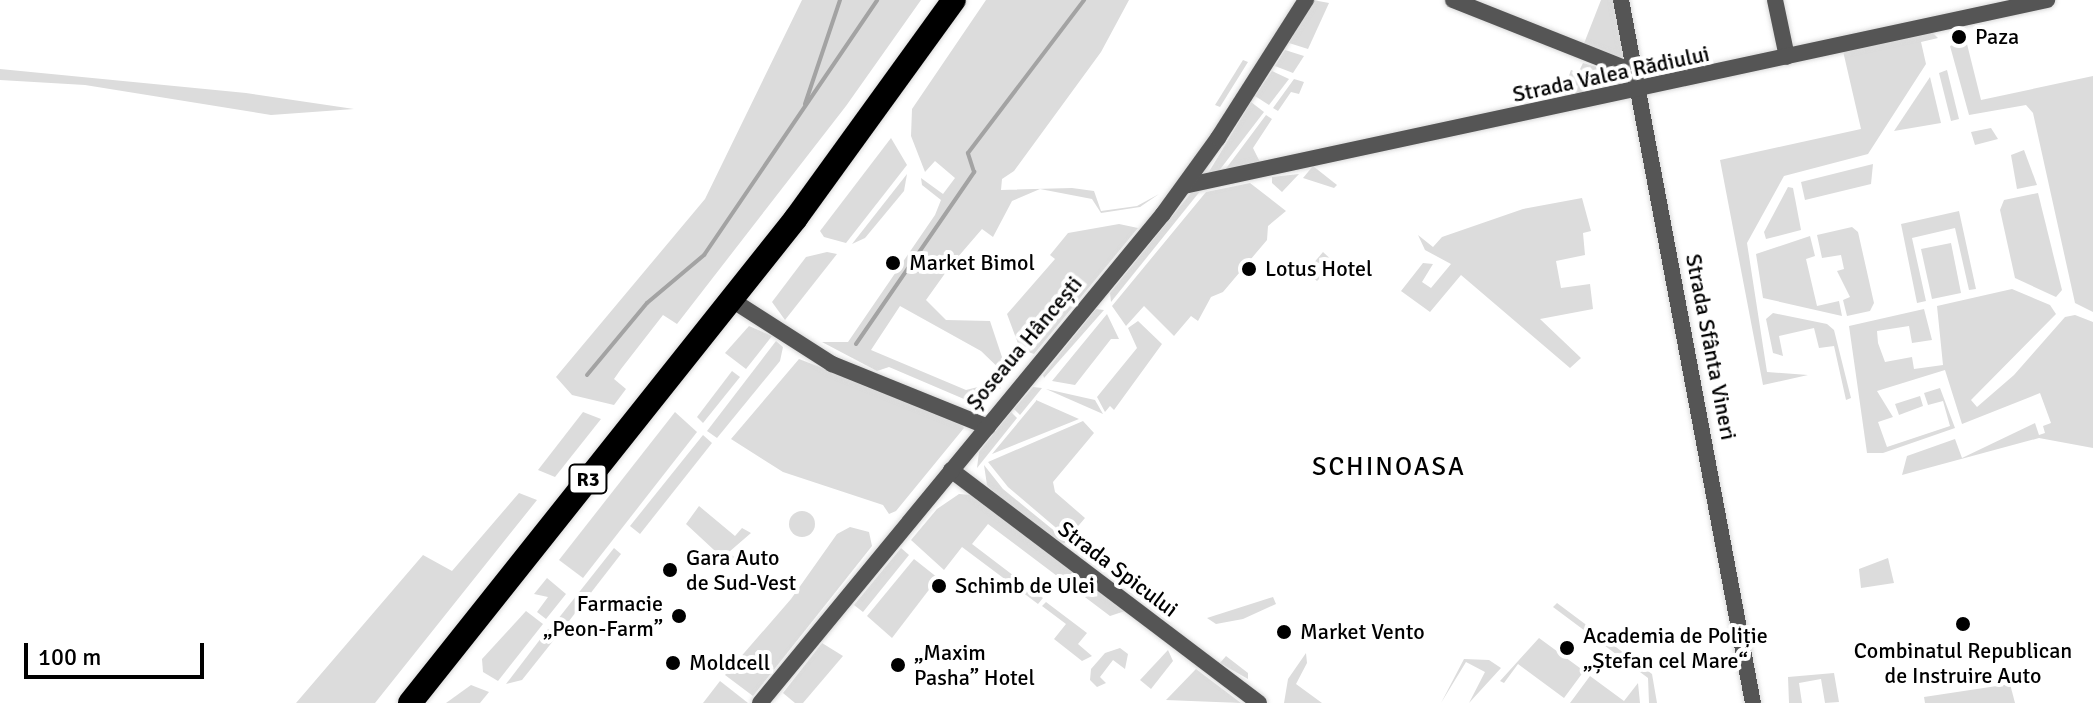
<!DOCTYPE html>
<html>
<head>
<meta charset="utf-8">
<style>
	body { margin:0 }
	#map { position:relative; width:2093px; height:703px; overflow:hidden; background:#fff; font-family:Signika,sans-serif }
	div>[style] { position:absolute }
	.green>* { inset:0; background:#dcdcdc }
	.round { border-radius:50% }
	.stream>* { height:4px; margin:-2px; padding:0 2px; transform-origin:2px; border-radius:2px; background:#a3a3a3 }
	.roads { filter:drop-shadow(0 0 2px #dbdbdb) drop-shadow(0 0 2px #dbdbdb) }
	.minor>* { height:16px; margin:-8px; padding:0 8px; transform-origin:8px; border-radius:8px; background:#555 }
	.highway>* { height:24px; margin:-12px; padding:0 12px; transform-origin:12px; border-radius:12px; background:#000 }
	.dots>* { width:22px; height:22px; translate:-50% -50%; box-sizing:border-box; border:4px solid #fff; border-radius:50% }
	span { translate:-50% -50%; white-space:nowrap; text-align:center; line-height:1.15; -webkit-text-stroke:8px #fff; paint-order:stroke }
	.shield-label span { padding:2px 6px; background:#fff; border:2px solid; border-radius:6px; -webkit-text-stroke-width:0 }
	.shield-label { font-size:20px; color:#000; font-weight:700 }
	.poi-label { font-size:22px; color:#000 }
	.left { translate:0 -50%; text-align:left }
	.right { translate:-100% -50%; text-align:right }
	.street-label { font-size:22px; color:#000 }
	.quarter-label { font-size:26px; color:#000; letter-spacing:2px }
	.scale { position:absolute; left:24px; top:643px; width:180px; height:36px; box-sizing:border-box; border:4px solid #000; border-top:0; padding-left:10px; font-size:24px; line-height:28px; white-space:nowrap; color:#000; -webkit-text-stroke:6px #fff; paint-order:stroke }
</style>
</head>
<body>
<div id="map">
	<div class="green">
		<div style="clip-path:polygon(802px 0,921px 0,846px 106px,677px 324px,663px 315px,621px 369px,614px 379px,626px 389px,614px 405px,572px 395px,556px 377px,705px 199px)"></div>
		<div style="clip-path:polygon(986px 0,1129px 0,1101px 52px,1014px 171px,1002px 179px,1001px 190px,1072px 188px,1094px 191px,1101px 211px,1137px 206px,1159px 194px,1140px 207px,1101px 213px,1092px 199px,1040px 189px,1012px 201px,993px 237px,982px 229px,951px 265px,926px 300px,946px 320px,990px 321px,1009px 378px,981px 351px,900px 306px,871px 350px,966px 390px,994px 383px,1001px 388px,971px 402px,889px 367px,877px 371px,822px 342px,848px 342px,935px 215px,941px 200px,922px 185px,921px 178px,943px 194px,955px 178px,935px 161px,925px 172px,911px 136px,912px 109px)"></div>
		<div style="clip-path:polygon(1313px 0,1329px 3px,1308px 49px,1289px 43px)"></div>
		<div style="clip-path:polygon(1601px 0,1614px 0,1628px 61px,1583px 46px)"></div>
		<div style="clip-path:polygon(1932px 32px,1938px 38px,1921px 42px,1926px 64px,1868px 154px,1784px 176px,1747px 243px,1767px 372px,1808px 375px,1763px 385px,1720px 160px,1861px 129px,1843px 51px)"></div>
		<div style="clip-path:polygon(1966px 40px,1981px 100px,2093px 76px,2093px 312px,2075px 303px,2033px 113px,2026px 105px,1969px 115px,1950px 46px)"></div>
		<div style="clip-path:polygon(1285px 50px,1304px 56px,1293px 73px,1275px 66px)"></div>
		<div style="clip-path:polygon(1243px 60px,1248px 62px,1220px 107px,1215px 105px)"></div>
		<div style="clip-path:polygon(1583px 63px,1627px 76px,1630px 84px,1561px 98px,1571px 70px,1578px 73px)"></div>
		<div style="clip-path:polygon(0 69px,246px 93px,354px 109px,271px 115px,85px 85px,0 80px)"></div>
		<div style="clip-path:polygon(1947px 70px,1959px 119px,1951px 121px,1939px 73px)"></div>
		<div style="clip-path:polygon(1272px 71px,1289px 79px,1269px 105px,1255px 96px)"></div>
		<div style="clip-path:polygon(1930px 77px,1941px 123px,1894px 131px)"></div>
		<div style="clip-path:polygon(1294px 79px,1304px 82px,1299px 94px,1291px 92px,1278px 111px,1273px 108px)"></div>
		<div style="clip-path:polygon(1251px 102px,1264px 112px,1215px 176px,1207px 175px)"></div>
		<div style="clip-path:polygon(1266px 115px,1272px 119px,1253px 148px,1260px 162px,1222px 174px)"></div>
		<div style="clip-path:polygon(1991px 128px,1998px 139px,1975px 145px,1971px 132px)"></div>
		<div style="clip-path:polygon(891px 138px,907px 165px,846px 243px,824px 237px,820px 231px)"></div>
		<div style="clip-path:polygon(2024px 150px,2037px 185px,2017px 189px,2011px 155px)"></div>
		<div style="clip-path:polygon(1873px 164px,1871px 184px,1805px 200px,1801px 182px)"></div>
		<div style="clip-path:polygon(1313px 166px,1337px 185px,1334px 188px,1303px 178px)"></div>
		<div style="clip-path:polygon(907px 174px,904px 191px,865px 238px,852px 244px)"></div>
		<div style="clip-path:polygon(1299px 174px,1282px 192px,1272px 183px,1272px 177px)"></div>
		<div style="clip-path:polygon(1250px 183px,1286px 211px,1268px 226px,1267px 240px,1223px 292px,1211px 297px,1198px 321px,1191px 316px,1174px 336px,1144px 306px,1126px 326px,1112px 306px,1206px 192px)"></div>
		<div style="clip-path:polygon(1788px 187px,1793px 188px,1801px 230px,1766px 239px,1764px 232px)"></div>
		<div style="clip-path:polygon(1201px 190px,1111px 302px,1110px 293px,1191px 193px)"></div>
		<div style="clip-path:polygon(2038px 193px,2062px 290px,2056px 297px,2015px 278px,2000px 210px,2004px 200px)"></div>
		<div style="clip-path:polygon(1582px 198px,1591px 231px,1583px 233px,1585px 255px,1556px 261px,1561px 288px,1590px 284px,1593px 309px,1540px 319px,1581px 358px,1570px 368px,1461px 275px,1430px 312px,1401px 291px,1423px 263px,1433px 264px,1422px 282px,1431px 288px,1451px 264px,1425px 250px,1418px 235px,1433px 247px,1442px 237px,1523px 209px)"></div>
		<div style="clip-path:polygon(1959px 211px,1976px 289px,1969px 290px,1955px 228px,1912px 238px,1926px 301px,1917px 303px,1901px 224px)"></div>
		<div style="clip-path:polygon(1119px 224px,1138px 228px,1034px 354px,1020px 349px,1007px 314px,1055px 259px,1050px 255px,1068px 233px)"></div>
		<div style="clip-path:polygon(1852px 227px,1858px 232px,1874px 303px,1870px 311px,1847px 316px,1843px 300px,1850px 297px,1837px 271px,1844px 269px,1841px 255px,1822px 258px,1817px 235px)"></div>
		<div style="clip-path:polygon(1810px 236px,1815px 256px,1806px 259px,1817px 306px,1839px 301px,1842px 316px,1763px 298px,1756px 254px)"></div>
		<div style="clip-path:polygon(1951px 243px,1961px 293px,1932px 299px,1921px 249px)"></div>
		<div style="clip-path:polygon(827px 252px,837px 254px,785px 320px,772px 302px,806px 257px)"></div>
		<div style="clip-path:polygon(1323px 252px,1335px 263px,1317px 281px,1306px 272px)"></div>
		<div style="clip-path:polygon(2012px 289px,2050px 305px,2056px 314px,1971px 400px,1977px 407px,2014px 375px,2065px 317px,2075px 315px,2093px 322px,2093px 448px,2039px 438px,1902px 475px,1907px 456px,1955px 439px,1962px 458px,2035px 423px,2039px 435px,2045px 433px,2043px 426px,2051px 423px,2040px 393px,1962px 424px,1945px 370px,1877px 391px,1893px 417px,1878px 422px,1887px 447px,1950px 426px,1943px 401px,1928px 405px,1924px 393px,1940px 388px,1955px 428px,1883px 453px,1867px 453px,1849px 326px,1924px 309px,1932px 340px,1912px 343px,1909px 326px,1877px 331px,1878px 343px,1885px 362px,1912px 357px,1914px 369px,1943px 365px,1937px 306px)"></div>
		<div style="clip-path:polygon(1096px 309px,1104px 310px,1044px 378px,1043px 375px)"></div>
		<div style="clip-path:polygon(1773px 313px,1827px 324px,1834px 330px,1851px 398px,1846px 400px,1834px 346px,1819px 348px,1814px 328px,1779px 336px,1783px 356px,1773px 353px,1766px 319px)"></div>
		<div style="clip-path:polygon(1107px 314px,1119px 339px,1111px 339px,1075px 385px,1052px 381px)"></div>
		<div style="clip-path:polygon(1138px 321px,1162px 344px,1114px 410px,1110px 406px,1105px 412px,1097px 397px,1137px 348px,1128px 328px)"></div>
		<div style="clip-path:polygon(749px 326px,772px 336px,746px 369px,725px 353px)"></div>
		<div style="clip-path:polygon(776px 341px,783px 347px,780px 361px,717px 438px,707px 431px)"></div>
		<div style="clip-path:polygon(799px 359px,959px 421px,964px 428px,896px 511px,889px 514px,883px 505px,783px 472px,731px 439px)"></div>
		<div style="clip-path:polygon(732px 371px,740px 377px,703px 423px,697px 417px)"></div>
		<div style="clip-path:polygon(1033px 387px,1042px 388px,1020px 415px,1014px 409px)"></div>
		<div style="clip-path:polygon(1046px 389px,1095px 400px,1103px 414px)"></div>
		<div style="clip-path:polygon(1920px 396px,1923px 406px,1899px 415px,1895px 404px)"></div>
		<div style="clip-path:polygon(1036px 400px,1079px 419px,992px 454px,1036px 401px)"></div>
		<div style="clip-path:polygon(583px 412px,601px 419px,555px 477px,538px 470px)"></div>
		<div style="clip-path:polygon(675px 412px,697px 432px,583px 578px,559px 560px)"></div>
		<div style="clip-path:polygon(1011px 412px,1017px 418px,977px 468px,979px 452px)"></div>
		<div style="clip-path:polygon(1083px 421px,1094px 433px,1053px 482px,1055px 492px,1085px 518px,1068px 538px,1008px 487px,988px 462px)"></div>
		<div style="clip-path:polygon(703px 435px,712px 443px,640px 534px,630px 526px)"></div>
		<div style="clip-path:polygon(984px 465px,1003px 489px,1068px 542px,1061px 544px,996px 494px,987px 485px)"></div>
		<div style="clip-path:polygon(519px 493px,537px 500px,375px 703px,296px 703px,423px 555px,452px 571px)"></div>
		<div style="clip-path:polygon(959px 494px,971px 495px,1125px 611px,1110px 616px,988px 524px,972px 544px,1043px 598px,1038px 604px,962px 547px,944px 570px,911px 540px,937px 509px)"></div>
		<div style="clip-path:polygon(699px 506px,735px 536px,742px 528px,751px 533px,729px 552px,734px 557px,728px 563px,686px 524px)"></div>
		<div class="round" style="left:789px;top:511px;width:26px;height:26px"></div>
		<div style="clip-path:polygon(850px 527px,869px 532px,872px 546px,753px 696px,725px 675px,791px 599px,837px 534px)"></div>
		<div style="clip-path:polygon(614px 548px,621px 554px,562px 630px,554px 624px)"></div>
		<div style="clip-path:polygon(901px 548px,909px 555px,863px 612px,854px 605px)"></div>
		<div style="clip-path:polygon(1888px 558px,1894px 583px,1861px 588px,1859px 569px)"></div>
		<div style="clip-path:polygon(914px 559px,938px 578px,892px 638px,867px 616px)"></div>
		<div style="clip-path:polygon(547px 578px,566px 594px,546px 619px,537px 612px,548px 597px,534px 594px)"></div>
		<div style="clip-path:polygon(1273px 597px,1276px 604px,1243px 619px,1216px 624px,1207px 618px)"></div>
		<div style="clip-path:polygon(1046px 602px,1087px 633px,1078px 644px,1092px 656px,1082px 661px,1054px 639px,1066px 624px,1042px 606px)"></div>
		<div style="clip-path:polygon(1557px 603px,1652px 674px,1657px 703px,1649px 703px,1648px 678px,1553px 607px)"></div>
		<div style="clip-path:polygon(526px 611px,543px 624px,498px 681px,483px 672px,482px 659px)"></div>
		<div style="clip-path:polygon(548px 629px,557px 636px,522px 680px,506px 684px)"></div>
		<div style="clip-path:polygon(1539px 638px,1584px 671px,1564px 698px,1518px 664px,1504px 683px,1500px 681px)"></div>
		<div style="clip-path:polygon(822px 643px,843px 656px,803px 703px,795px 703px,783px 693px)"></div>
		<div style="clip-path:polygon(1120px 648px,1128px 654px,1125px 669px,1113px 660px,1100px 677px,1106px 683px,1097px 687px,1090px 680px,1091px 669px,1105px 653px)"></div>
		<div style="clip-path:polygon(1168px 650px,1173px 661px,1151px 689px,1140px 680px)"></div>
		<div style="clip-path:polygon(1306px 653px,1307px 663px,1296px 684px,1322px 703px,1284px 703px,1288px 679px)"></div>
		<div style="clip-path:polygon(1226px 656px,1248px 673px,1248px 679px,1220px 663px)"></div>
		<div style="clip-path:polygon(1464px 659px,1489px 660px,1501px 668px,1469px 703px,1485px 672px,1466px 662px,1441px 703px)"></div>
		<div style="clip-path:polygon(1196px 669px,1241px 703px,1166px 700px)"></div>
		<div style="clip-path:polygon(1834px 673px,1839px 702px,1825px 703px,1821px 679px,1799px 683px,1802px 703px,1789px 703px,1788px 677px)"></div>
		<div style="clip-path:polygon(1590px 676px,1624px 701px,1638px 683px,1640px 703px,1570px 703px)"></div>
		<div style="clip-path:polygon(720px 681px,748px 703px,703px 703px)"></div>
		<div style="clip-path:polygon(2010px 684px,2015px 703px,1925px 703px,1924px 697px)"></div>
		<div style="clip-path:polygon(471px 685px,489px 692px,480px 703px,446px 703px)"></div>
	</div>
	<div class="stream">
		<div style="left:805px;top:104px;width:110px;rotate:-71.4deg"></div>
		<div style="left:856px;top:344px;width:209px;rotate:-55.5deg"></div>
		<div style="left:974px;top:172px;width:20px;rotate:-108deg"></div>
		<div style="left:968px;top:153px;width:192px;rotate:-52.8deg"></div>
		<div style="left:587px;top:375px;width:94px;rotate:-50.2deg"></div>
		<div style="left:647px;top:303px;width:75px;rotate:-40.1deg"></div>
		<div style="left:704px;top:255px;width:308px;rotate:-55.8deg"></div>
	</div>
	<div class="roads">
		<div class="minor">
			<div style="left:1453px;top:0;width:198px;rotate:21.6deg"></div>
			<div style="left:1621px;top:0;width:715px;rotate:79.37deg"></div>
			<div style="left:1775px;top:0;width:58px;rotate:78.1deg"></div>
			<div style="left:1184px;top:186px;width:883px;rotate:-12.16deg"></div>
			<div style="left:732px;top:300px;width:119px;rotate:32.6deg"></div>
			<div style="left:832px;top:364px;width:168px;rotate:22deg"></div>
			<div style="left:951px;top:470px;width:386px;rotate:37.1deg"></div>
			<div style="left:760px;top:703px;width:634px;rotate:-50.51deg"></div>
			<div style="left:1163px;top:214px;width:94px;rotate:-54.1deg"></div>
			<div style="left:1218px;top:138px;width:164px;rotate:-57.5deg"></div>
		</div>
		<div class="highway">
			<div style="left:410px;top:703px;width:620px;rotate:-51.48deg"></div>
			<div style="left:796px;top:218px;width:269px;rotate:-54.1deg"></div>
		</div>
	</div>
	<div class="dots">
		<div style="left:1959px;top:37px;background:#000"></div>
		<div style="left:893px;top:263px;background:#000"></div>
		<div style="left:1249px;top:269px;background:#000"></div>
		<div style="left:670px;top:570px;background:#000"></div>
		<div style="left:939px;top:586px;background:#000"></div>
		<div style="left:679px;top:616px;background:#000"></div>
		<div style="left:1963px;top:624px;background:#000"></div>
		<div style="left:1284px;top:632px;background:#000"></div>
		<div style="left:1567px;top:648px;background:#000"></div>
		<div style="left:673px;top:663px;background:#000"></div>
		<div style="left:898px;top:665px;background:#000"></div>
	</div>
	<div class="shield-label">
		<span style="left:588px;top:479px">R3</span>
	</div>
	<div class="poi-label">
		<span class="left" style="left:1975px;top:37px">Paza</span>
		<span class="left" style="left:909px;top:263px">Market Bimol</span>
		<span class="left" style="left:1265px;top:269px">Lotus Hotel</span>
		<span class="left" style="left:686px;top:570px">Gara Auto<br>de Sud-Vest</span>
		<span class="left" style="left:955px;top:586px">Schimb de Ulei</span>
		<span class="right" style="left:663px;top:616px">Farmacie<br>„Peon-Farm”</span>
		<span class="left" style="left:1300px;top:632px">Market Vento</span>
		<span class="left" style="left:1583px;top:648px">Academia de Poliție<br>„Ștefan cel Mare“</span>
		<span style="left:1963px;top:663px">Combinatul Republican<br>de Instruire Auto</span>
		<span class="left" style="left:914px;top:665px">„Maxim<br>Pasha” Hotel</span>
		<span class="left" style="left:689px;top:663px">Moldcell</span>
	</div>
	<div class="street-label">
		<span style="left:1611px;top:74px;rotate:-12deg">Strada Valea Rădiului</span>
		<span style="left:1024px;top:343px;rotate:-50deg">Șoseaua Hâncești</span>
		<span style="left:1711px;top:347px;rotate:79deg">Strada Sfânta Vineri</span>
		<span style="left:1118px;top:569px;rotate:37deg">Strada Spicului</span>
	</div>
	<div class="quarter-label">
		<span style="left:1389px;top:468px">SCHINOASA</span>
	</div>
	<div class="scale">100 m</div>
</div>
</body>
</html>
